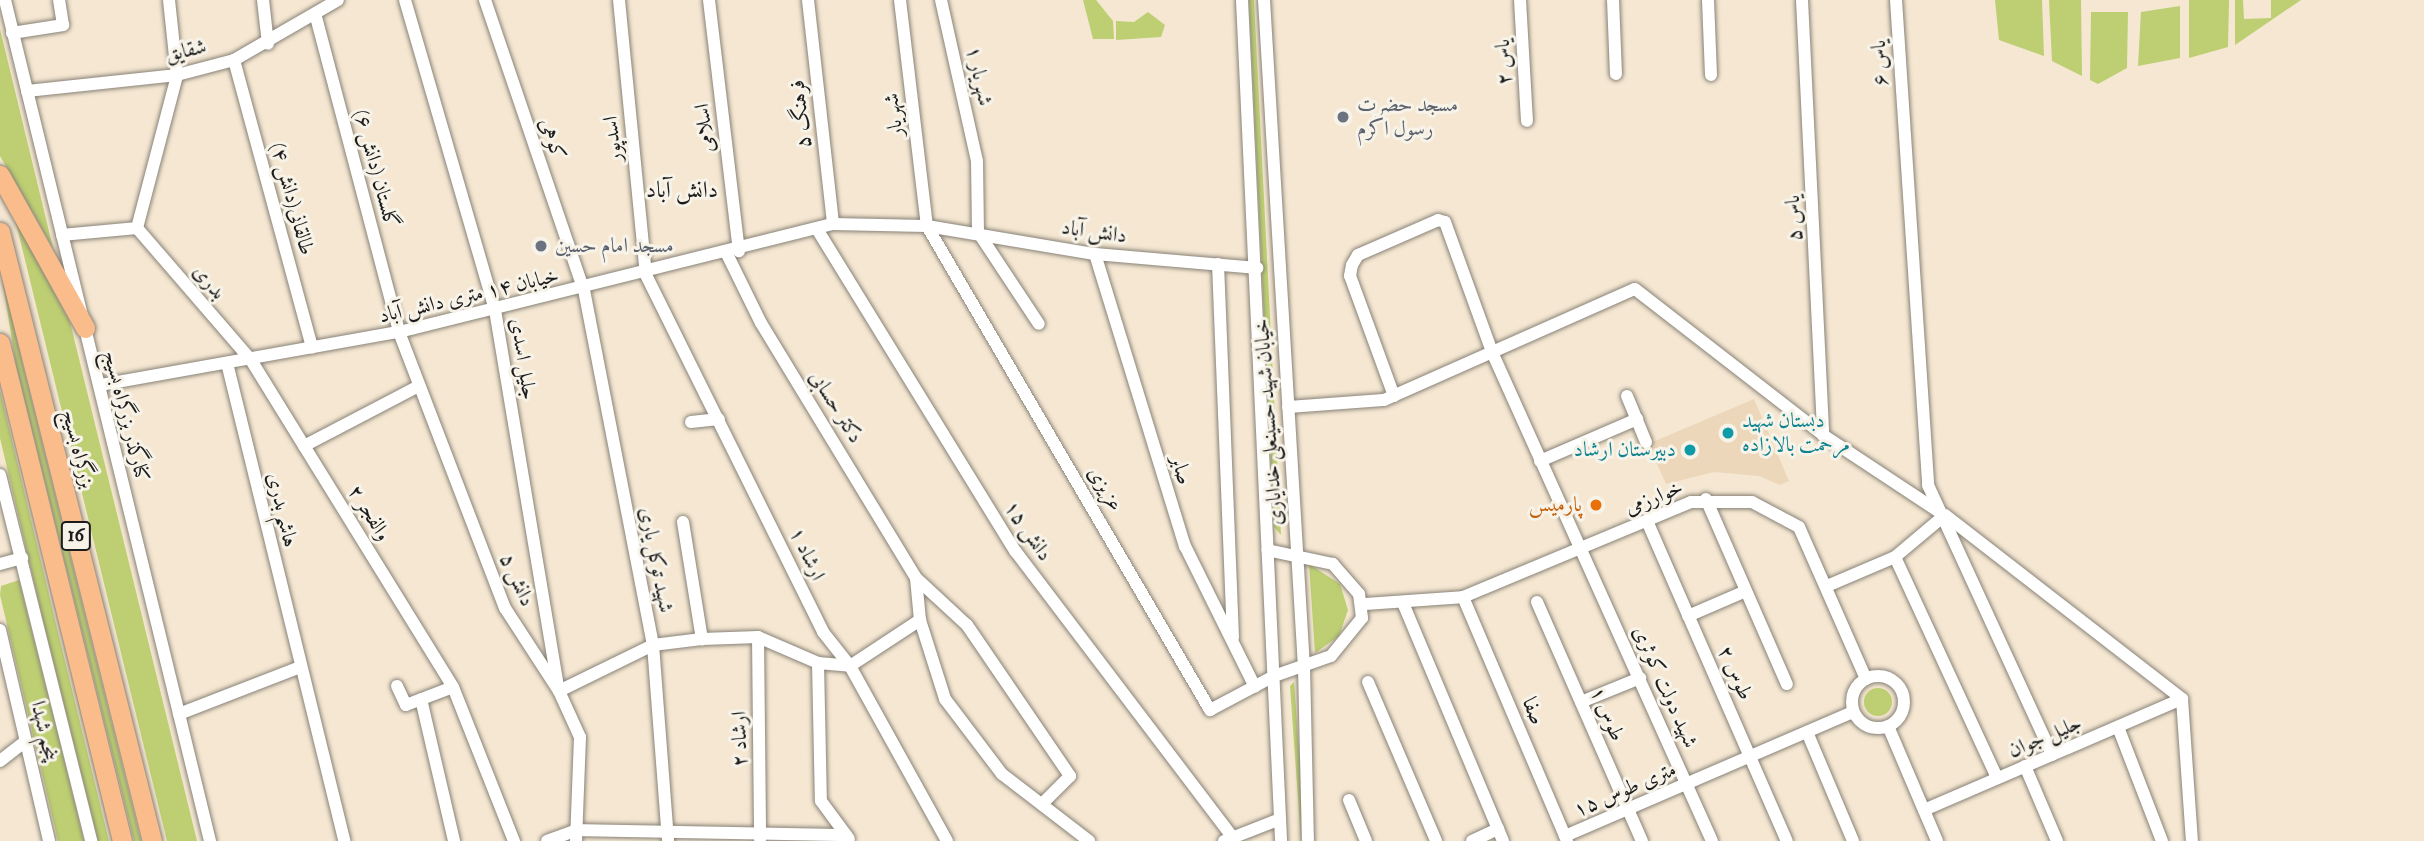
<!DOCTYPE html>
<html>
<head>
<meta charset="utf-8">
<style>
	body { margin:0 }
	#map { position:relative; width:2424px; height:841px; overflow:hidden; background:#f5e7d2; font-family:"IM FELL Double Pica",Amiri,serif }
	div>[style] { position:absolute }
	.built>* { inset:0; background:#edd7bb }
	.green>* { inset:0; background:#bdcf72 }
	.round { border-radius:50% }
	.roads { filter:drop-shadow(0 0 2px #888277) drop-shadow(0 0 2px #888277) }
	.minor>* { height:12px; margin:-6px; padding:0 6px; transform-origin:6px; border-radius:6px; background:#fff }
	.minor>.ring { margin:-6px; padding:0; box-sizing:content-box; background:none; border:12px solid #fff; border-radius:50% }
	.highway>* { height:19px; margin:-9.5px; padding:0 9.5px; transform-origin:9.5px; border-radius:9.5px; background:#fabc8b }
	.dots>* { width:19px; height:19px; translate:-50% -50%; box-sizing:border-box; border:4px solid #f7f3e8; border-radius:50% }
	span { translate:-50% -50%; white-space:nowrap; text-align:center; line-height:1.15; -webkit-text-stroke:6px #f7f3e8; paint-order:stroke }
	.shield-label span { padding:2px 5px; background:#f7f3e8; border:2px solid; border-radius:5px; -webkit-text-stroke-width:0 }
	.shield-label { font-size:19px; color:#1c1c1c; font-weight:700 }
	.street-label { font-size:21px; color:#1c1c1c }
	.worship-label { font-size:21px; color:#5b616d }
	.left { translate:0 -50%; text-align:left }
	.culture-label { font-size:21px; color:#0d838f }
	.right { translate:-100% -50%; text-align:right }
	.food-label { font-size:21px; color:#c56008 }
	.neighbourhood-label { font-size:23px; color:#1c1c1c }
</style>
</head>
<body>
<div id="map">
	<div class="built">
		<div style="clip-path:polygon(1754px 399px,1789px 481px,1780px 485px,1759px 476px,1714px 472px,1666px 484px,1648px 444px)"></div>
	</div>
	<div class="green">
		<div style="clip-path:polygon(1083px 0,1096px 0,1113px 21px,1114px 39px,1093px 39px)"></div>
		<div style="clip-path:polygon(1249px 0,1254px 0,1281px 535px,1274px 527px)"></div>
		<div style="clip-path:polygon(1995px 0,2042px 0,2044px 56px,1999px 40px)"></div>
		<div style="clip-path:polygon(2049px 0,2081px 0,2082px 76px,2052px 61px)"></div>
		<div style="clip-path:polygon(2189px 0,2229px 0,2228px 47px,2189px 58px)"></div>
		<div style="clip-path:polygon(2235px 0,2243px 0,2244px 19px,2271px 18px,2271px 0,2301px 0,2235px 45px)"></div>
		<div style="clip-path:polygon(2180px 6px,2180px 58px,2138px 66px,2141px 12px)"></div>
		<div style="clip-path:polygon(1148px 12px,1165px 25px,1161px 37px,1116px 40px,1116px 21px,1134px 22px)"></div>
		<div style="clip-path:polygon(2091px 12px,2128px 12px,2127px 68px,2098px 84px,2090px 80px)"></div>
		<div style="clip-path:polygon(0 29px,53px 248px,0 156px)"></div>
		<div style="clip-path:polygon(15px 219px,70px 322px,197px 841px,167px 841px)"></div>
		<div style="clip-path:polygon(0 266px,23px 366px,141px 841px,134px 841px,16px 365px)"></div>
		<div style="clip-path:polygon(0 390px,56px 624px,109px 841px,98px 841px,45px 629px,0 438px)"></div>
		<div style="clip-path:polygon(1309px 564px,1340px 584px,1348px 610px,1339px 636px,1315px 653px)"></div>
		<div style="clip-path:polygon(19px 580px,60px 743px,84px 841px,58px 841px,0 595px,1px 586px)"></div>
		<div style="clip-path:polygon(1294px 682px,1302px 792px,1301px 841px,1290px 686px)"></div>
		<div class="round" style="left:1864px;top:688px;width:28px;height:28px"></div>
	</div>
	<div class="roads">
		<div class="minor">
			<div style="left:5px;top:0;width:866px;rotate:76.3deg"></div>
			<div style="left:263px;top:0;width:44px;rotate:83.5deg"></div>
			<div style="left:405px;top:0;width:323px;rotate:73.8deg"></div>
			<div style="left:495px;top:310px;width:386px;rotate:80.5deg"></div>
			<div style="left:559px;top:691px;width:105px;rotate:-26.1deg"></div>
			<div style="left:653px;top:645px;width:49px;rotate:-7deg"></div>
			<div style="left:702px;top:639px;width:56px;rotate:-2deg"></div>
			<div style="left:758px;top:637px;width:65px;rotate:23.4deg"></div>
			<div style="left:818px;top:663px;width:32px;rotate:5deg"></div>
			<div style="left:850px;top:666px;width:84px;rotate:-33.3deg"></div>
			<div style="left:485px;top:0;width:306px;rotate:71.2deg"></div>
			<div style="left:584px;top:290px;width:362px;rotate:79deg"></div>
			<div style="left:653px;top:645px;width:197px;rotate:85.6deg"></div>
			<div style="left:619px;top:0;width:276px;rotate:84.4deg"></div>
			<div style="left:646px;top:275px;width:398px;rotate:63.6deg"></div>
			<div style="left:823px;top:632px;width:43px;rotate:51.5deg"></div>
			<div style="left:850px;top:666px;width:200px;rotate:61deg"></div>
			<div style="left:709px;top:0;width:253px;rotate:83.2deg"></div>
			<div style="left:808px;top:0;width:225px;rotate:83.6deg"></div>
			<div style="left:900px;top:0;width:228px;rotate:83.2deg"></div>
			<div style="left:927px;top:226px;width:561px;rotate:59.68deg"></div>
			<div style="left:1210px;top:710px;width:72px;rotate:-28deg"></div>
			<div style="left:1274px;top:676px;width:60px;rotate:-19.3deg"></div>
			<div style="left:1331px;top:656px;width:49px;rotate:-50.8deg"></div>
			<div style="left:1362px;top:618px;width:24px;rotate:-97deg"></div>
			<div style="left:1359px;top:594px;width:40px;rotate:-131deg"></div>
			<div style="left:1333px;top:564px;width:67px;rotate:-168deg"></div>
			<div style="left:941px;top:0;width:165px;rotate:77.4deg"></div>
			<div style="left:977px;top:161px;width:71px;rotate:89.2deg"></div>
			<div style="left:978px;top:232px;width:110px;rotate:56.5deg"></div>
			<div style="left:1242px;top:0;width:842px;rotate:87.34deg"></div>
			<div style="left:1264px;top:0;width:668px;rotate:86.57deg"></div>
			<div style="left:1304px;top:667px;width:174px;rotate:88.7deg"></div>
			<div style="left:1520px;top:0;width:121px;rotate:86.7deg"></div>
			<div style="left:1613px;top:0;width:74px;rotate:87.7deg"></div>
			<div style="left:1708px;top:0;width:75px;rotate:87.7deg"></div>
			<div style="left:1802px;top:0;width:436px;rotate:87.2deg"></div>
			<div style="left:1896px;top:0;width:486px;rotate:86.2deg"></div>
			<div style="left:1928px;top:485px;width:297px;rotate:65.3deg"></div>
			<div style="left:316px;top:17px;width:326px;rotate:75.2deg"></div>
			<div style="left:399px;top:332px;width:296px;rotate:69deg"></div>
			<div style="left:505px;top:608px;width:99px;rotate:57deg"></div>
			<div style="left:559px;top:691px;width:51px;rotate:65.5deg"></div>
			<div style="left:580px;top:737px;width:104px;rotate:92.2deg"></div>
			<div style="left:12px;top:33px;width:52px;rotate:-8.9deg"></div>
			<div style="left:63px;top:25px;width:25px;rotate:-99deg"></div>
			<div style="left:234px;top:60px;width:298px;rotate:74.8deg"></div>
			<div style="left:27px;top:91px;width:151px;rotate:-6.1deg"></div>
			<div style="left:177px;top:75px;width:59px;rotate:-14.7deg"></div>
			<div style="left:234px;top:60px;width:120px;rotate:-30deg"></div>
			<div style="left:137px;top:228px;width:174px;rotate:49.2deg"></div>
			<div style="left:251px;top:360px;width:384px;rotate:58.3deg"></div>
			<div style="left:453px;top:687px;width:166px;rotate:68.4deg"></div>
			<div style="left:137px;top:228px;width:158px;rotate:-75.3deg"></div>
			<div style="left:177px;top:75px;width:75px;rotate:-96.1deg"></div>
			<div style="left:817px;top:229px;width:379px;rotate:58.4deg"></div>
			<div style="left:1016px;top:552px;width:359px;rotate:52.8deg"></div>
			<div style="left:62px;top:235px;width:75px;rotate:-5.3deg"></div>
			<div style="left:727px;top:254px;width:77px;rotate:63.8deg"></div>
			<div style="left:761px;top:323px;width:298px;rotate:58.7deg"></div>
			<div style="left:916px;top:578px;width:42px;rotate:84.6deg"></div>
			<div style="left:920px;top:620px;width:83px;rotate:72.4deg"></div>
			<div style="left:945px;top:699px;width:94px;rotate:52.8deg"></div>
			<div style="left:1002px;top:774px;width:110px;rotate:37.6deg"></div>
			<div style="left:1095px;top:254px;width:306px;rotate:72.9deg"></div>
			<div style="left:1185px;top:546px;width:157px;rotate:63.6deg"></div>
			<div style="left:1218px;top:264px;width:374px;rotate:87.7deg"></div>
			<div style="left:227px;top:363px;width:492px;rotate:76.2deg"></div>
			<div style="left:100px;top:385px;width:304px;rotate:-10.1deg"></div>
			<div style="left:399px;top:332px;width:447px;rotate:-14deg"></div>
			<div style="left:833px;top:224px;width:94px;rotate:1.2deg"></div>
			<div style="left:927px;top:226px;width:170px;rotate:9.5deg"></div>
			<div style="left:1095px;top:254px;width:163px;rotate:4.9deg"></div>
			<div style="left:1394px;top:396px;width:128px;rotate:-110.1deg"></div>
			<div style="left:1350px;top:276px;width:11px;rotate:-80deg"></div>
			<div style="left:1352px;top:265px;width:12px;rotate:-59deg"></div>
			<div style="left:1358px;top:255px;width:87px;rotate:-23.6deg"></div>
			<div style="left:1438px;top:220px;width:7px;rotate:16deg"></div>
			<div style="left:1445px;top:222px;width:138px;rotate:70.1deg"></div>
			<div style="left:1492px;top:352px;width:536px;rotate:65.78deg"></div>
			<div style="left:1627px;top:396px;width:50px;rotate:67.6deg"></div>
			<div style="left:1288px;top:407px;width:96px;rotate:-4.2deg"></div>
			<div style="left:1384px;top:400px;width:274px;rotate:-23.9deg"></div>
			<div style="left:1635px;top:289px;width:238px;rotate:37.8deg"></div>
			<div style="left:1823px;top:435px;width:141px;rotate:33.5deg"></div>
			<div style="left:691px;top:422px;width:28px;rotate:-6deg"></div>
			<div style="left:304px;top:446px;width:130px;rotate:-27.6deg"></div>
			<div style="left:1540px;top:461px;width:106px;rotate:-23.4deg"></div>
			<div style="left:0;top:475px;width:377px;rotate:76deg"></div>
			<div style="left:1706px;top:499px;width:202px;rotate:66.4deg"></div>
			<div style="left:1647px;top:521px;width:349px;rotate:66.4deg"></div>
			<div style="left:683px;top:522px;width:119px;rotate:80.8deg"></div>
			<div style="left:1895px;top:557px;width:243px;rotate:65.2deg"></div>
			<div style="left:0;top:564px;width:23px;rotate:-15deg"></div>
			<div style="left:916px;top:578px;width:69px;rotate:42.7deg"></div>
			<div style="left:967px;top:625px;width:183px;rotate:55.7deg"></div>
			<div style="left:1070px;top:776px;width:40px;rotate:135deg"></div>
			<div style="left:1827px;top:586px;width:74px;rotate:-23.1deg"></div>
			<div style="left:1895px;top:557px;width:65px;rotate:-40deg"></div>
			<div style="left:1945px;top:515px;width:300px;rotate:37.8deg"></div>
			<div style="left:2182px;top:699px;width:142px;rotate:86deg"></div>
			<div style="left:1463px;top:597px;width:265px;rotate:66.9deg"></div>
			<div style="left:1537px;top:602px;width:261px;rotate:66.3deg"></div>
			<div style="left:1403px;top:603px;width:258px;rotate:67.2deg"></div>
			<div style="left:1364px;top:604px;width:99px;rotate:-4deg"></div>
			<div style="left:1463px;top:597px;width:247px;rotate:-22.6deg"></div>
			<div style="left:1691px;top:502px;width:61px"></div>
			<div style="left:1752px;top:502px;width:53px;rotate:28deg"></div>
			<div style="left:1799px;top:527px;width:166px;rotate:66.2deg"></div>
			<div style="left:1688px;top:616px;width:63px;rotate:-23.3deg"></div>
			<div style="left:0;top:630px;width:217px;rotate:76.9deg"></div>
			<div style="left:758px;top:637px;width:203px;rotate:89.4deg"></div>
			<div style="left:818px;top:663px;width:138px;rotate:88.8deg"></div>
			<div style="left:821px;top:801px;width:47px;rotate:53.6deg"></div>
			<div class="ring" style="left:1852px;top:676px;width:40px;height:40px"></div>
			<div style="left:1368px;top:682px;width:173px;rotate:66.8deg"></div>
			<div style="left:397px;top:686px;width:21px;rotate:65deg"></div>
			<div style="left:406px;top:705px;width:50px;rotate:-21deg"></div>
			<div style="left:421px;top:699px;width:146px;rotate:76.9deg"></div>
			<div style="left:1581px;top:702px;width:64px;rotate:-22.1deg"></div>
			<div style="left:179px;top:714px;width:130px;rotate:-21.2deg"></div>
			<div style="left:1888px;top:726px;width:125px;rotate:66.9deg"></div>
			<div style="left:2118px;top:727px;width:122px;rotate:68.9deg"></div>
			<div style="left:1807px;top:732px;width:118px;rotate:67.1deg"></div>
			<div style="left:0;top:761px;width:33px;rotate:-38deg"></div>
			<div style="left:2025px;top:766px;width:82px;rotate:66.9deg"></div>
			<div style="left:1349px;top:800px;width:44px;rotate:67.5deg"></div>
			<div style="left:1924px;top:810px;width:281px;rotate:-23.3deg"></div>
			<div style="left:1565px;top:836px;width:314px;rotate:-23.3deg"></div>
			<div style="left:547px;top:841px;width:33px;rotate:-20deg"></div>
			<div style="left:578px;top:830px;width:268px;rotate:1.1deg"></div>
			<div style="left:1224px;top:841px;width:60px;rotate:-21.4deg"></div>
			<div style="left:1472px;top:841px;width:29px;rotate:-25deg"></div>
		</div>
		<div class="highway">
			<div style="left:0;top:175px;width:175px;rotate:60.9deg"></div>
			<div style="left:0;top:232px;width:628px;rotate:75.99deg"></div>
			<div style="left:0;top:343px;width:513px;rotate:76.23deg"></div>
		</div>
	</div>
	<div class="dots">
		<div style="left:1343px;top:117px;background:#6b7280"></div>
		<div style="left:541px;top:246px;background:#6b7280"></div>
		<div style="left:1728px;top:433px;background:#0f9aa8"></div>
		<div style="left:1690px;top:450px;background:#0f9aa8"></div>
		<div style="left:1596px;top:505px;background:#e8710a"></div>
	</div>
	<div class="shield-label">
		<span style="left:76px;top:536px">16</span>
	</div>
	<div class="street-label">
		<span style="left:186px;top:51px;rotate:-13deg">شقایق</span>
		<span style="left:1504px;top:62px;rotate:-93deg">یاس ۲</span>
		<span style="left:1880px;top:63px;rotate:-93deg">یاس ۶</span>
		<span style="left:979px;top:76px;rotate:78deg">شهریار ۱</span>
		<span style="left:801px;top:114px;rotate:-96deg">فرهنگ ۵</span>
		<span style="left:894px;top:115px;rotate:-97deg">شهریار</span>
		<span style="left:705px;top:128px;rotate:-97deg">اسلامی</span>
		<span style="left:552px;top:139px;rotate:71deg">کوهی</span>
		<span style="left:613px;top:139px;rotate:-96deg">اسدپور</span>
		<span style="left:376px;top:169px;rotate:75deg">گلستان (دانش ۶)</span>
		<span style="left:292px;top:199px;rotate:75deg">طالقانی(دانش ۴)</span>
		<span style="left:1794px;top:218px;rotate:-93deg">یاس ۵</span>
		<span style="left:1094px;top:232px;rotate:8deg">دانش آباد</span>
		<span style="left:209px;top:282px;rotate:49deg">بدری</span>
		<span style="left:469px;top:296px;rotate:-13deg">خیابان ۱۴ متری دانش آباد</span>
		<span style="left:523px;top:359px;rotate:81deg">جلیل اسدی</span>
		<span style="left:836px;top:407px;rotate:58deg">دکتر حسابی</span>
		<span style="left:126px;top:416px;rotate:76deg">کنارگذر بزرگراه بسیج</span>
		<span style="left:1269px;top:422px;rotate:-94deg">خیابان شهید حسینعلی خدایاری</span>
		<span style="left:78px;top:449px;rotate:76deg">بزرگراه بسیج</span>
		<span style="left:1181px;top:470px;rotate:73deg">صابر</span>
		<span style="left:1105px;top:489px;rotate:59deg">عزیزی</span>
		<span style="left:1654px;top:498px;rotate:-22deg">خوارزمی</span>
		<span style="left:282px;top:510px;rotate:77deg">هاشم بدری</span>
		<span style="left:369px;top:513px;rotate:58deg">والفجر ۲</span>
		<span style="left:1028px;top:531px;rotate:56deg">دانش ۱۵</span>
		<span style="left:807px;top:554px;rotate:65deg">ارشاد ۱</span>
		<span style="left:656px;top:560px;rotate:79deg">شهید توکل یاری</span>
		<span style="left:517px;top:580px;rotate:66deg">دانش ۵</span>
		<span style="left:1735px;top:673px;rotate:66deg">طوس ۲</span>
		<span style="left:1665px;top:687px;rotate:66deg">شهید دولت کوثری</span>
		<span style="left:1533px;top:711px;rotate:67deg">صفا</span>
		<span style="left:1607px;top:714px;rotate:67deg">طوس ۱</span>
		<span style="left:44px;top:731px;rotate:77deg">پنجم شهدا</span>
		<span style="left:2045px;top:737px;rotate:-23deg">جلیل جوان</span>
		<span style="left:740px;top:739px;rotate:-91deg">ارشاد ۲</span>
		<span style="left:1625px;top:790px;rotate:-23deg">۱۵ متری طوس</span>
	</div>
	<div class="worship-label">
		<span class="left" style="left:1357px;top:117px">مسجد حضرت<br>رسول اکرم</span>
		<span class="left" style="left:555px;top:246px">مسجد امام حسین</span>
	</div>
	<div class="culture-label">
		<span class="left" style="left:1742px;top:433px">دبستان شهید<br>مرحمت بالازاده</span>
		<span class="right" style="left:1676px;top:450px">دبیرستان ارشاد</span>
	</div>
	<div class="food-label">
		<span class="right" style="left:1582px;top:505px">پارمیس</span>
	</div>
	<div class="neighbourhood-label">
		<span style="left:682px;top:190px">دانش آباد</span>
	</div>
</div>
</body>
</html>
